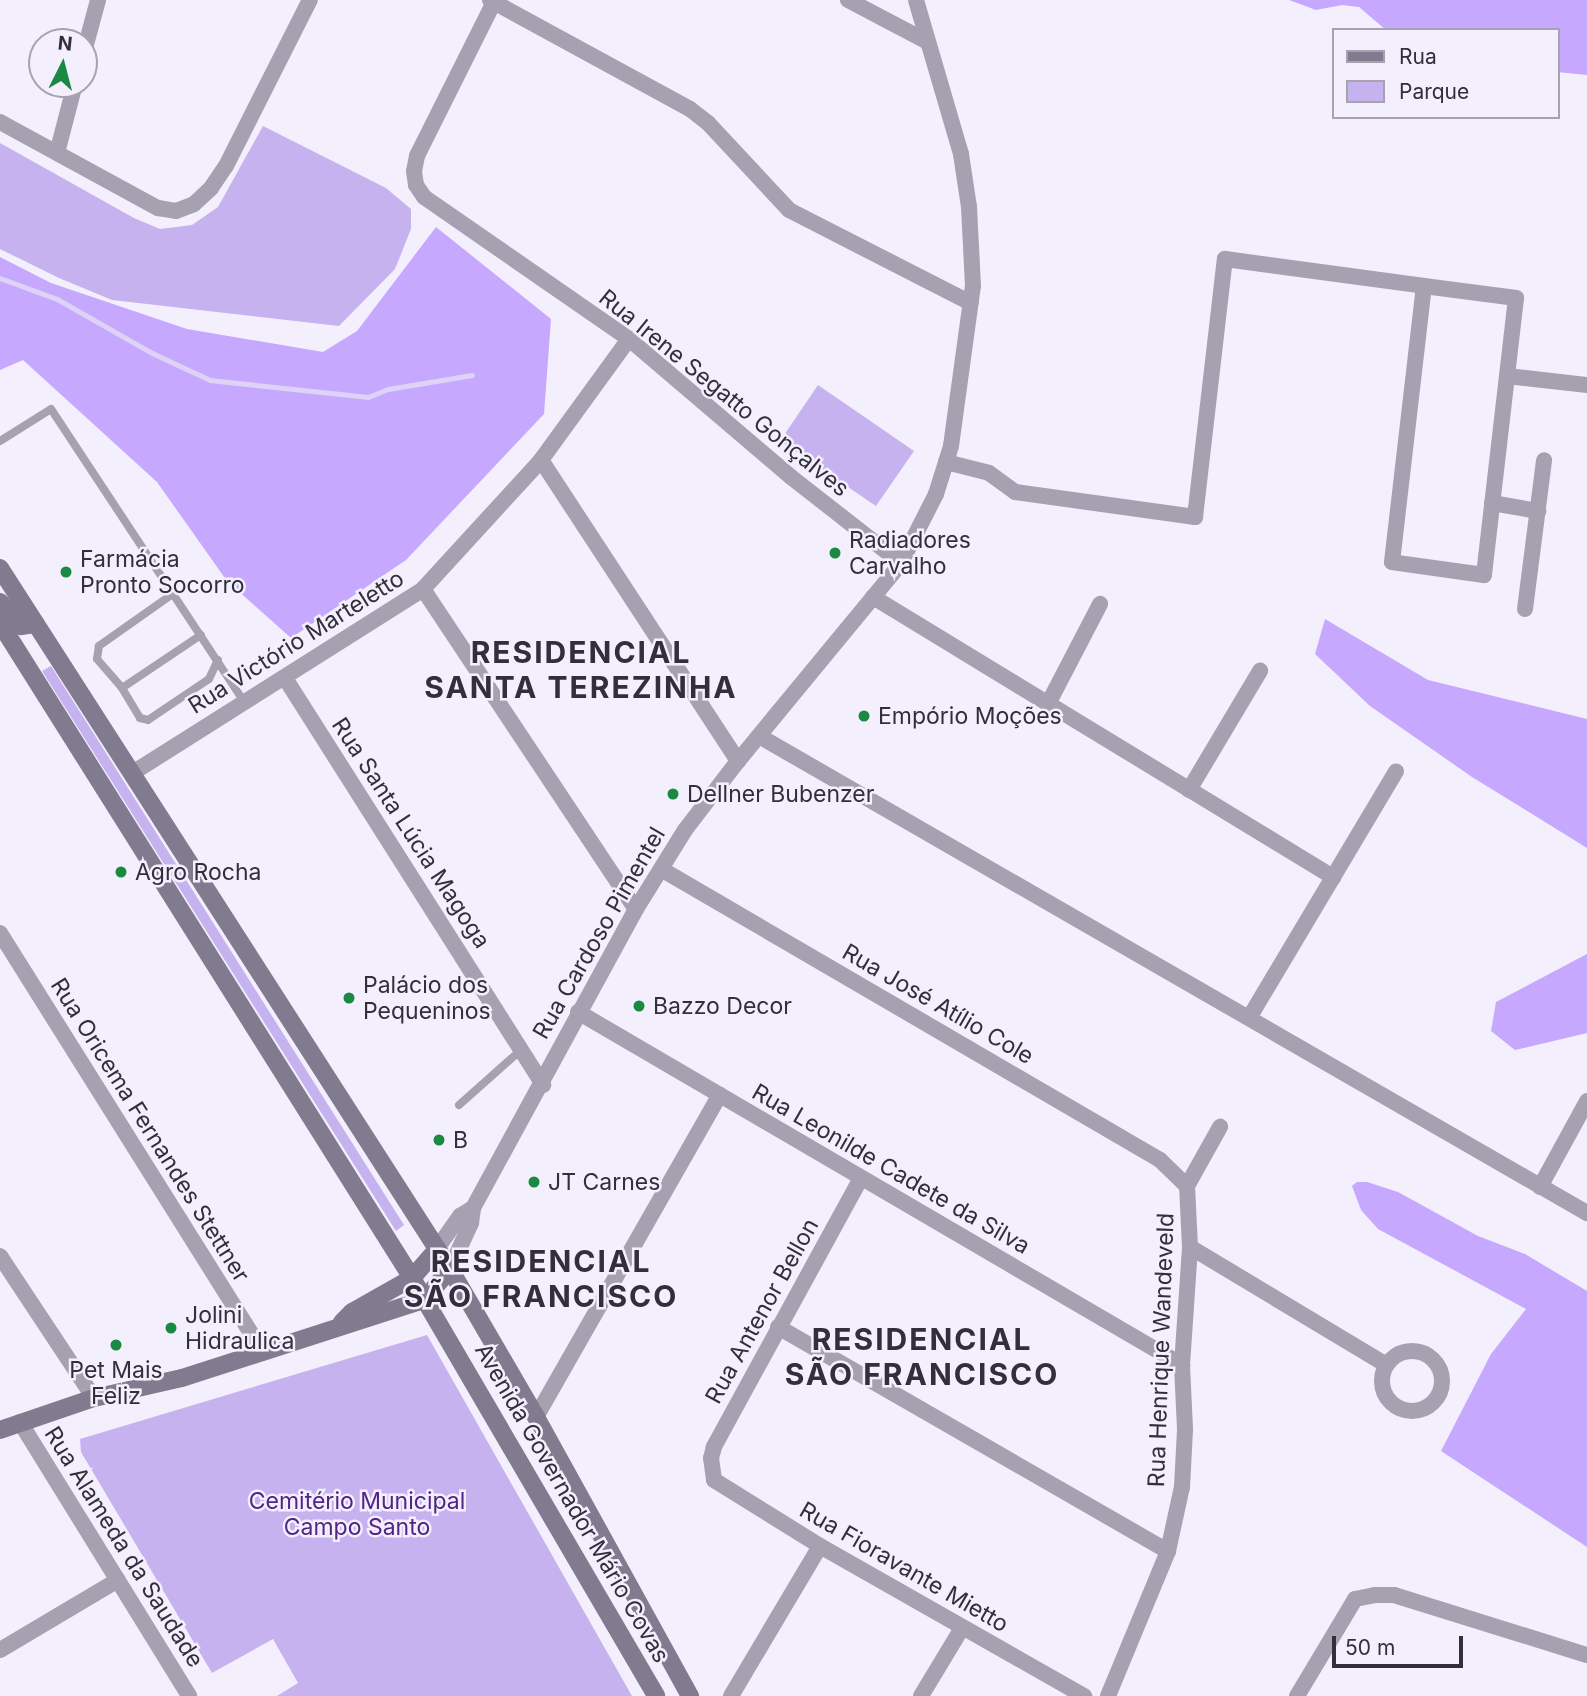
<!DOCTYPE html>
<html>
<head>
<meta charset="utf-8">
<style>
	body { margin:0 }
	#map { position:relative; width:1587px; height:1696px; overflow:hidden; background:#f3effd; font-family:Inter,sans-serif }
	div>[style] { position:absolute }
	.green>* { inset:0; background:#c7b2f0 }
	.forest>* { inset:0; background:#c6a8fe }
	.stream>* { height:5px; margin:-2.5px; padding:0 2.5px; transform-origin:2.5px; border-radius:2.5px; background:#ded3f6 }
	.lane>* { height:8px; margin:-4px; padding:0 4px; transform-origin:4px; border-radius:4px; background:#a6a1b0 }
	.street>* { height:16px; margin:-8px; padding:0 8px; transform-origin:8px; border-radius:8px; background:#a6a1b0 }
	.street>.ring { margin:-8px; padding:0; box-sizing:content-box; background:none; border:16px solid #a6a1b0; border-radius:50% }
	.secondary>* { height:18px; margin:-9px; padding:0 9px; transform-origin:9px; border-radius:9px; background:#817b90 }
	.dots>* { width:19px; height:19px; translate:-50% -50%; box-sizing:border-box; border:4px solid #f3effd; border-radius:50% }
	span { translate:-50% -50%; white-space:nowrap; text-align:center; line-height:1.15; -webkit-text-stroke:5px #f3effd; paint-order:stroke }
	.street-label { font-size:23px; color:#322e3b }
	.poi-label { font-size:23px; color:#322e3b }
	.left { translate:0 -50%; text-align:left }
	.park-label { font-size:23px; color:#512486 }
	.district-label { font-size:30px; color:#322e3b; font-weight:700; letter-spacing:2px }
	.legend { position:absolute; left:1332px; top:28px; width:228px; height:91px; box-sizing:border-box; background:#f3effd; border:2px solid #a6a2af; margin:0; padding:9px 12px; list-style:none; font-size:21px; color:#322e3b }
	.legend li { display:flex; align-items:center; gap:14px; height:35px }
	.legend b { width:35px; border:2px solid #a6a2af }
	.north { position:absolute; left:28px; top:28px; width:70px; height:70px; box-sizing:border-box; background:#f3effd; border:2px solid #a6a2af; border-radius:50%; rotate:6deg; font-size:19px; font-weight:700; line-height:28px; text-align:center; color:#322e3b }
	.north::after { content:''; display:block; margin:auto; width:24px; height:32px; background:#1a8941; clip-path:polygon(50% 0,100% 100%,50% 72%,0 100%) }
	.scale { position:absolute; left:1332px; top:1636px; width:131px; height:32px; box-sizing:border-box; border:4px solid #322e3b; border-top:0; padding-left:9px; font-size:21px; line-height:24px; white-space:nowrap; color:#322e3b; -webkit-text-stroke:5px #f3effd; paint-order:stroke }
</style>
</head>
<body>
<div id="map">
	<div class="green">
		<div style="clip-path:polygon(263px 126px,386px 188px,411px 209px,411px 229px,395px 269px,339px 326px,112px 300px,59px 278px,0 249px,0 143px,134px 218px,160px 229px,192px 225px,218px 207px)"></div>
		<div style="clip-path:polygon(818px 385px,914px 451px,876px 506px,780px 441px)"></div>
		<div style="clip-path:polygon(51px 666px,404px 1225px,396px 1231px,42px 671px)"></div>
		<div style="clip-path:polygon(427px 1335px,632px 1696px,277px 1696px,298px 1683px,273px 1639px,212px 1673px,81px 1452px,80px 1439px)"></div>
	</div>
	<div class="forest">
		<div style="clip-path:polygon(1289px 0,1587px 0,1587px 75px,1557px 72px,1557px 30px,1386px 30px,1359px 7px,1342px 5px,1316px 10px)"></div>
		<div style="clip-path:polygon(436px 227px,551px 319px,544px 414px,406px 560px,291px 638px,227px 581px,157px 482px,23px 360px,0 370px,0 257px,51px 283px,187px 329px,323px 352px,357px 331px)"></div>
		<div style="clip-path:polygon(1325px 619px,1428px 680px,1587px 719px,1587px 848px,1472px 777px,1370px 706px,1315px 654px)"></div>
		<div style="clip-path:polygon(1587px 954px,1587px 1033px,1515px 1050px,1491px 1031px,1496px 1002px)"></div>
		<div style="clip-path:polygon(1357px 1182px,1367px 1182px,1398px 1192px,1478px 1236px,1525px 1254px,1587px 1291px,1587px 1547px,1441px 1451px,1491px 1354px,1526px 1309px,1378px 1229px,1361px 1210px,1352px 1186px)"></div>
	</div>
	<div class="stream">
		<div style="left:0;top:278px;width:61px;rotate:20.2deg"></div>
		<div style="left:57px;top:299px;width:109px;rotate:29.6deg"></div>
		<div style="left:152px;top:353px;width:64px;rotate:25deg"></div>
		<div style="left:210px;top:380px;width:159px;rotate:6.1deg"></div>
		<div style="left:368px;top:397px;width:22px;rotate:-22deg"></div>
		<div style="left:388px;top:389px;width:85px;rotate:-9.5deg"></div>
	</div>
	<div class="lane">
		<div style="left:0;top:441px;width:60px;rotate:-32.1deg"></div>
		<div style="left:51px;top:409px;width:352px;rotate:56.6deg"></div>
		<div style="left:174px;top:593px;width:92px;rotate:144.8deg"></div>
		<div style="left:99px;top:646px;width:13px;rotate:99deg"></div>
		<div style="left:97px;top:659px;width:38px;rotate:49deg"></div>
		<div style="left:122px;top:688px;width:35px;rotate:59deg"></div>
		<div style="left:140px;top:718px;width:8px;rotate:14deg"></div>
		<div style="left:148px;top:720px;width:73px;rotate:-33.9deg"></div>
		<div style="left:209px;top:679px;width:21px;rotate:-65deg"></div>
		<div style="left:122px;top:688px;width:95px;rotate:-33.9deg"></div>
		<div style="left:459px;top:1105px;width:83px;rotate:-41.6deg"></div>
	</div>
	<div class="street">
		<div style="left:490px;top:0;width:228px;rotate:28.6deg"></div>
		<div style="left:690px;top:109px;width:23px;rotate:38deg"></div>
		<div style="left:708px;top:123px;width:119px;rotate:47deg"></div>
		<div style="left:789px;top:210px;width:204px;rotate:27.1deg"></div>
		<div style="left:848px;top:0;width:90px;rotate:27.7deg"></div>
		<div style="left:494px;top:2px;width:172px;rotate:116.6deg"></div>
		<div style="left:417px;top:156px;width:15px;rotate:101deg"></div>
		<div style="left:414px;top:171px;width:14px;rotate:82deg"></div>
		<div style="left:416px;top:185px;width:14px;rotate:56deg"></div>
		<div style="left:424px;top:197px;width:249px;rotate:34.7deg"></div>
		<div style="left:629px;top:339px;width:213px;rotate:40.4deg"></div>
		<div style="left:791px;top:477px;width:140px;rotate:38deg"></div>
		<div style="left:84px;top:52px;width:54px;rotate:-74.9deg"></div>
		<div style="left:0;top:122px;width:180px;rotate:28.6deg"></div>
		<div style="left:158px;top:208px;width:18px;rotate:9deg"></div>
		<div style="left:176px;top:211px;width:19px;rotate:-21deg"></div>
		<div style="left:194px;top:204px;width:23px;rotate:-43deg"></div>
		<div style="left:211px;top:188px;width:27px;rotate:-56deg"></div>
		<div style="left:226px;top:166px;width:186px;rotate:-63.2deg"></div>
		<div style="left:57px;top:153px;width:71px;rotate:-75.4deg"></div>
		<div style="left:1507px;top:376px;width:81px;rotate:6.4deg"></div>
		<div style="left:541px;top:460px;width:360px;rotate:56.8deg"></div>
		<div style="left:946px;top:462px;width:44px;rotate:14.3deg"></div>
		<div style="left:989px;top:473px;width:32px;rotate:36deg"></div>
		<div style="left:1015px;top:492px;width:182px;rotate:7.9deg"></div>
		<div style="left:1195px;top:517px;width:260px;rotate:-83.4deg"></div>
		<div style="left:1225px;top:259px;width:201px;rotate:7.7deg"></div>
		<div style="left:1424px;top:286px;width:93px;rotate:7.4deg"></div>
		<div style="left:1516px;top:298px;width:279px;rotate:96.6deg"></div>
		<div style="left:1484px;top:575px;width:93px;rotate:-172deg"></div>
		<div style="left:1392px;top:562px;width:278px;rotate:-83.4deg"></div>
		<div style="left:1492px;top:503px;width:47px;rotate:9.9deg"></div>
		<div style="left:423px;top:589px;width:384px;rotate:56.4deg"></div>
		<div style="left:873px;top:597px;width:539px;rotate:31.33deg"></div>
		<div style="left:1525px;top:609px;width:150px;rotate:-82.7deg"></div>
		<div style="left:285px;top:678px;width:482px;rotate:57.6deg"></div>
		<div style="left:1048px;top:704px;width:113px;rotate:-62.5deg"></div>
		<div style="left:759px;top:736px;width:956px;rotate:29.95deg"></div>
		<div style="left:134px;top:772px;width:342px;rotate:-32.3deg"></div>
		<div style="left:423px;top:589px;width:175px;rotate:-47.5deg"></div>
		<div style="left:541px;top:460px;width:150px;rotate:-54deg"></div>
		<div style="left:1189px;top:790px;width:139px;rotate:-59.2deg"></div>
		<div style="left:661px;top:869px;width:578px;rotate:30.25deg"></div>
		<div style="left:1160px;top:1160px;width:37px;rotate:44deg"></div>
		<div style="left:0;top:933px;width:492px;rotate:57.9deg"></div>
		<div style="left:578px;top:1012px;width:700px;rotate:30.3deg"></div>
		<div style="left:1249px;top:1018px;width:287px;rotate:-59.2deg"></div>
		<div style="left:861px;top:1178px;width:307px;rotate:118.7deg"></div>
		<div style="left:714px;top:1447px;width:11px;rotate:105deg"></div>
		<div style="left:711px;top:1458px;width:22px;rotate:82deg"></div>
		<div style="left:714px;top:1480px;width:125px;rotate:31.9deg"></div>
		<div style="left:820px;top:1546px;width:304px;rotate:29.6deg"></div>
		<div style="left:1540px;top:1187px;width:98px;rotate:-61.3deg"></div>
		<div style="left:1190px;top:1247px;width:229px;rotate:31deg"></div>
		<div style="left:436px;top:1250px;width:42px;rotate:-54.8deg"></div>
		<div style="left:460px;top:1216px;width:15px;rotate:-32deg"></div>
		<div style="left:0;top:1256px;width:170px;rotate:56.5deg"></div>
		<div style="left:450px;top:1269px;width:51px;rotate:-65.5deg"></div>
		<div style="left:471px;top:1223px;width:15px;rotate:-82deg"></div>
		<div style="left:473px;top:1208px;width:341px;rotate:-61.4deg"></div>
		<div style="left:636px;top:909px;width:93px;rotate:-58.2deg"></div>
		<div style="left:685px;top:830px;width:87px;rotate:-52.5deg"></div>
		<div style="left:738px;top:761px;width:256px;rotate:-50.5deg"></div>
		<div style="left:901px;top:563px;width:77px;rotate:-63.1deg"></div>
		<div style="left:936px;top:494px;width:50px;rotate:-72.6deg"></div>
		<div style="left:951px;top:446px;width:162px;rotate:-82.2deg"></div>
		<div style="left:973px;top:286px;width:79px;rotate:-92.9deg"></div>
		<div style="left:969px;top:207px;width:54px;rotate:-98.6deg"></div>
		<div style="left:961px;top:154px;width:160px;rotate:-106.3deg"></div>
		<div style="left:778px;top:1327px;width:450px;rotate:29.9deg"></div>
		<div class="ring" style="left:1382px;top:1351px;width:44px;height:44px"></div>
		<div style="left:536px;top:1417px;width:371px;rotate:-60.3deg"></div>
		<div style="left:20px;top:1422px;width:322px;rotate:58.3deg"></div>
		<div style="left:0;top:1650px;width:137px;rotate:-30.7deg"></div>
		<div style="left:731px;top:1696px;width:174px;rotate:-59.3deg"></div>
		<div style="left:921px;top:1696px;width:79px;rotate:-58.9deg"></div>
		<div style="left:1108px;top:1696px;width:157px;rotate:-67.5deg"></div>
		<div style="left:1168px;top:1551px;width:66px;rotate:-77.7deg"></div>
		<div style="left:1182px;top:1487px;width:58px;rotate:-87deg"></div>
		<div style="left:1185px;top:1429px;width:64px;rotate:-92.7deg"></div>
		<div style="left:1182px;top:1365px;width:118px;rotate:-86.1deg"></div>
		<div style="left:1190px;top:1247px;width:61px;rotate:-92.8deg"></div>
		<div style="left:1187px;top:1186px;width:68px;rotate:-60.8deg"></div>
		<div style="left:1297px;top:1696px;width:113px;rotate:-59.1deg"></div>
		<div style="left:1355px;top:1599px;width:20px;rotate:-11deg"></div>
		<div style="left:1375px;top:1595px;width:19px"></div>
		<div style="left:1394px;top:1595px;width:202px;rotate:17.3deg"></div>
	</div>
	<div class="secondary">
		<div style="left:0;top:568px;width:833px;rotate:57.3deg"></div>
		<div style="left:450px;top:1269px;width:171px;rotate:59.8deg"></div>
		<div style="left:536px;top:1417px;width:319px;rotate:61.1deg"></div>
		<div style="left:0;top:602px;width:32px;rotate:49deg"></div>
		<div style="left:21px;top:626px;width:15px;rotate:-8deg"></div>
		<div style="left:0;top:623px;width:774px;rotate:57.83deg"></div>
		<div style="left:412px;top:1278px;width:484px;rotate:59.7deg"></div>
		<div style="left:342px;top:1322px;width:14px;rotate:-45deg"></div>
		<div style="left:352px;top:1312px;width:69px;rotate:-29.5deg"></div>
		<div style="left:412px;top:1278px;width:37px;rotate:-49deg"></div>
		<div style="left:0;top:1430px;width:99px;rotate:-18.8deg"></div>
		<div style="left:94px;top:1398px;width:90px;rotate:-12.8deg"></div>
		<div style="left:182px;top:1378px;width:254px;rotate:-17.9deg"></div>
		<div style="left:424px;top:1300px;width:40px;rotate:-50deg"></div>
	</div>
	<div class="dots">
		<div style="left:835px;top:553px;background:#1a8941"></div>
		<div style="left:66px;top:572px;background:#1a8941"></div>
		<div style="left:864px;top:716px;background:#1a8941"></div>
		<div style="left:673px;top:794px;background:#1a8941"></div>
		<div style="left:121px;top:872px;background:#1a8941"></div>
		<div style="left:349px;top:998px;background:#1a8941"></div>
		<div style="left:639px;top:1006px;background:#1a8941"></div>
		<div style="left:439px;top:1140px;background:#1a8941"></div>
		<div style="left:534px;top:1182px;background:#1a8941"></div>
		<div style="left:171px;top:1328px;background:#1a8941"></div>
		<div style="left:116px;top:1345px;background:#1a8941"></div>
	</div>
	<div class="street-label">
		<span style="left:724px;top:393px;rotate:39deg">Rua Irene Segatto Gonçalves</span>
		<span style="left:296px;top:642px;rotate:-32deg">Rua Victório Marteletto</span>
		<span style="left:411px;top:833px;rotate:57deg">Rua Santa Lúcia Magoga</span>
		<span style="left:599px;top:933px;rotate:-60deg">Rua Cardoso Pimentel</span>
		<span style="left:938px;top:1004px;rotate:30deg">Rua José Atílio Cole</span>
		<span style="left:150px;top:1130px;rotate:58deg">Rua Oricema Fernandes Stettner</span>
		<span style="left:891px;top:1169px;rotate:30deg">Rua Leonilde Cadete da Silva</span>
		<span style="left:762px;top:1311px;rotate:-61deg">Rua Antenor Bellon</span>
		<span style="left:1161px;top:1350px;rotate:-88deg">Rua Henrique Wandeveld</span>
		<span style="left:572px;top:1503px;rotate:60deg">Avenida Governador Mário Covas</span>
		<span style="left:124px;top:1547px;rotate:58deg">Rua Alameda da Saudade</span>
		<span style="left:904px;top:1567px;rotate:30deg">Rua Fioravante Mietto</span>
	</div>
	<div class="poi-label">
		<span class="left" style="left:849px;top:553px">Radiadores<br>Carvalho</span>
		<span class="left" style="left:80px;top:572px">Farmácia<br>Pronto Socorro</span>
		<span class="left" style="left:878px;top:716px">Empório Moções</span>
		<span class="left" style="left:687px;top:794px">Dellner Bubenzer</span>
		<span class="left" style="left:135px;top:872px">Agro Rocha</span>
		<span class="left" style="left:363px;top:998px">Palácio dos<br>Pequeninos</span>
		<span class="left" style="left:653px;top:1006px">Bazzo Decor</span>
		<span class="left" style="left:453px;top:1140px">B</span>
		<span class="left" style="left:548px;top:1182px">JT Carnes</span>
		<span class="left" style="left:185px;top:1328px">Jolini<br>Hidraulica</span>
		<span style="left:116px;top:1383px">Pet Mais<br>Feliz</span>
	</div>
	<div class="park-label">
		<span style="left:357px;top:1514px">Cemitério Municipal<br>Campo Santo</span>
	</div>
	<div class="district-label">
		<span style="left:581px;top:669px">RESIDENCIAL<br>SANTA TEREZINHA</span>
		<span style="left:541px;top:1278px">RESIDENCIAL<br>SÃO FRANCISCO</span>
		<span style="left:922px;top:1356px">RESIDENCIAL<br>SÃO FRANCISCO</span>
	</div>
	<ul class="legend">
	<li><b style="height:9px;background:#817b90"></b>Rua</li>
	<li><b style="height:19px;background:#c7b2f0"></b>Parque</li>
	</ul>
	<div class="north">N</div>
	<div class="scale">50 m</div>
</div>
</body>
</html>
